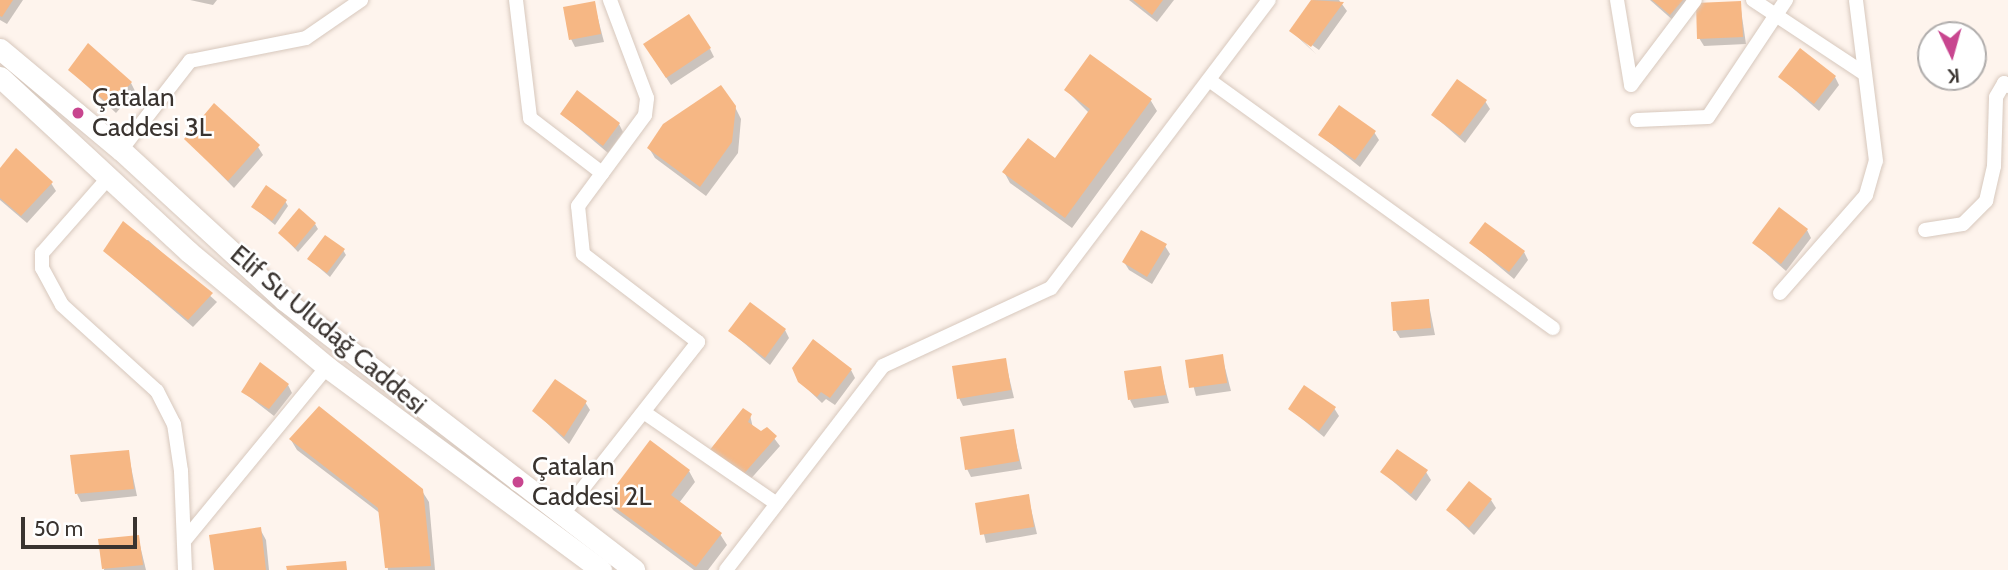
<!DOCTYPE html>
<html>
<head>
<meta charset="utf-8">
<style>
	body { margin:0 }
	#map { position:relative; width:2008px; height:570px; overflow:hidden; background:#fef4ed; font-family:Cabin,sans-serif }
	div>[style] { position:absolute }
	.shadow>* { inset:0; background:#0003 }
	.building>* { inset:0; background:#f6b784 }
	.roads { filter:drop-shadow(0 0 2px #d7c8bd) drop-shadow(0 0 2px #d7c8bd) }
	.minor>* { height:14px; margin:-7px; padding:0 7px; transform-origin:7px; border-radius:7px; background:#fff }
	.secondary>* { height:21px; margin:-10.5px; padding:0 10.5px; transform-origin:10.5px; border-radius:10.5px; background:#fff }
	.dots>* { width:19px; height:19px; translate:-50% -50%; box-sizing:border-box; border:4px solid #fff; border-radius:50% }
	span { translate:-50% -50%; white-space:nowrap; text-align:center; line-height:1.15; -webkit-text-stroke:5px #fff; paint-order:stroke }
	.poi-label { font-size:26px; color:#39332f }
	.left { translate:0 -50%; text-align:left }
	.street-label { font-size:26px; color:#39332f }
	.north { position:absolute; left:1917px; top:21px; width:70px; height:70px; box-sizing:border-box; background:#fff; border:2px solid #b0adac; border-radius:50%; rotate:175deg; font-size:19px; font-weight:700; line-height:28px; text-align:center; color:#39332f }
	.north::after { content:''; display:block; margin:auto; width:24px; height:32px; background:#c8468f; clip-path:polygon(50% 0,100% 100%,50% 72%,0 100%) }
	.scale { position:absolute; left:21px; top:517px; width:116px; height:32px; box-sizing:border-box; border:4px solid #39332f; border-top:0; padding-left:9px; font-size:21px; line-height:24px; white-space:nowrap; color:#39332f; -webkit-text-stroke:5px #fff; paint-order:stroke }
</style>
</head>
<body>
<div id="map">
	<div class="shadow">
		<div style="clip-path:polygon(0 0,23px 0,7px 24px,0 20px)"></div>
		<div style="clip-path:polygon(190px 0,217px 0,213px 5px)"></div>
		<div style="clip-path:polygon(1129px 0,1174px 0,1157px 22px)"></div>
		<div style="clip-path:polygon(1313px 0,1339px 0,1347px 11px,1319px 50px,1295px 33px,1316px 54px,1291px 31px)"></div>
		<div style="clip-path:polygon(1650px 0,1694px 0,1675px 22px)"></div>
		<div style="clip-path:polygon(594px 3px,604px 42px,575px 47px,571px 39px)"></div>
		<div style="clip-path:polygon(1740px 3px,1746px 44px,1704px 46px,1699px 38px)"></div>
		<div style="clip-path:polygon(710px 49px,714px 57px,671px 85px,650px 53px)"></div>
		<div style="clip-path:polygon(1091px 57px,1151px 101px,1157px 111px,1072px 228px,1010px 183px,1004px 172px,1055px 160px,1089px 113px,1066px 90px)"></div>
		<div style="clip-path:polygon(70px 70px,131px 83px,135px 91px,116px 113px)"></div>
		<div style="clip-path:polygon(1780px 77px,1835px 77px,1839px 85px,1819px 111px)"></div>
		<div style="clip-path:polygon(1485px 101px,1490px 109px,1465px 143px,1433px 115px)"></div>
		<div style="clip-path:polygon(735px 107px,741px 119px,738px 153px,706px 196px,655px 158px,649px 148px)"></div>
		<div style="clip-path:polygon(562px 114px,619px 124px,623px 132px,608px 153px)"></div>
		<div style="clip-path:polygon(1374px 132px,1379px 140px,1360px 167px,1320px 135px)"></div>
		<div style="clip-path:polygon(186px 139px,258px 147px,263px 155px,234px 188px)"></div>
		<div style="clip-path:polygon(0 171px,51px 183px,56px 191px,27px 223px,0 200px)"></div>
		<div style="clip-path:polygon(285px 201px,288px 206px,275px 225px,253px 207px)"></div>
		<div style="clip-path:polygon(315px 224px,318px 229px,298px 252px,280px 233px)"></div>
		<div style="clip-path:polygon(1807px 230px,1811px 238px,1786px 271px,1754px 243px)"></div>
		<div style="clip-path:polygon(148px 240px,217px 302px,193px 327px,105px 251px)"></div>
		<div style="clip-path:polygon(1471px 243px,1524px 252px,1528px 260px,1514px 279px)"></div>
		<div style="clip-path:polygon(1165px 246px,1170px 254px,1152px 284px,1129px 270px,1124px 262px)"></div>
		<div style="clip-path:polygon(343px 250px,346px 255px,330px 277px,309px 259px)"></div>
		<div style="clip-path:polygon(1428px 300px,1435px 335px,1400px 338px,1395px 330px)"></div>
		<div style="clip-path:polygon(785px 330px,789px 338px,770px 365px,730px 331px)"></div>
		<div style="clip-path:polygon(1222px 356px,1231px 391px,1196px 396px,1187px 361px)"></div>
		<div style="clip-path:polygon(1005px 360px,1014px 398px,963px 406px,959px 398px)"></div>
		<div style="clip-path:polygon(1160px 368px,1169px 403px,1134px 408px,1130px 400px)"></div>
		<div style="clip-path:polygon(851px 370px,855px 378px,835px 405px,826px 399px,822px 403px,799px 381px)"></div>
		<div style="clip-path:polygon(288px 385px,292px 393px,274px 416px,243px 392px)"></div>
		<div style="clip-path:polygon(585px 402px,590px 410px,569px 444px,534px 411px)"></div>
		<div style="clip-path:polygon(1334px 408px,1339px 416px,1324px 437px,1290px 409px)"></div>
		<div style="clip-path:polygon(750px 415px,753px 428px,762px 434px,767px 429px,780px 446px,747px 483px,716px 459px)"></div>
		<div style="clip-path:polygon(1013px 430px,1022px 469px,971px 477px,967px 469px)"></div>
		<div style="clip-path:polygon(291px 440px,422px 491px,429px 502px,435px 570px,388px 570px,381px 514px,297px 450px)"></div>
		<div style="clip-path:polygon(128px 452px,137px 496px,81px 502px,77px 494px)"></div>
		<div style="clip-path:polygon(689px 471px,695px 482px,679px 503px,720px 534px,727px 545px,708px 570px,694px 570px,613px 510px,607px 500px)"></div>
		<div style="clip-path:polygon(1382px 472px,1426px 472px,1431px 480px,1416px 501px)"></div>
		<div style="clip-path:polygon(1028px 496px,1037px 534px,986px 543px,977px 504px)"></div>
		<div style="clip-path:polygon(1491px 500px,1496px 508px,1474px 535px,1448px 510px)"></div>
		<div style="clip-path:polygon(260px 529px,266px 540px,269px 570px,216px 570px)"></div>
		<div style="clip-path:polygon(138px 537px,146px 570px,104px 570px,104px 569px)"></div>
	</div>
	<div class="building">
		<div style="clip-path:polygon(0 0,13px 0,2px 17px,0 16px)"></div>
		<div style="clip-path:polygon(1133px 0,1163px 0,1152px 15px)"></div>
		<div style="clip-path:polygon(1311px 0,1344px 2px,1311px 47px,1289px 31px)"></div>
		<div style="clip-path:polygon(1652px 0,1683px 0,1670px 15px)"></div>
		<div style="clip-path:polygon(595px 1px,601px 34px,569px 40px,563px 7px)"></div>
		<div style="clip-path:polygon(1741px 1px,1743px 37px,1697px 39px,1696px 3px)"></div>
		<div style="clip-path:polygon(689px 14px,711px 48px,666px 78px,643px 44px)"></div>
		<div style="clip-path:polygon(88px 43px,132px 82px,111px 106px,68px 70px)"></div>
		<div style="clip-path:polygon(1800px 48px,1836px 76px,1814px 104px,1778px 77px)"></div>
		<div style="clip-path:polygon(1090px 54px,1152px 99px,1065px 218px,1002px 172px,1028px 138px,1055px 158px,1090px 109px,1064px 90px)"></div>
		<div style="clip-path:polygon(1457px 79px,1487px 100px,1460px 136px,1431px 115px)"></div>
		<div style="clip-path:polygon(721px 85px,736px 106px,732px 142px,700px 187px,647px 148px,663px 124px)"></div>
		<div style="clip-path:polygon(577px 90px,620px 123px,603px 146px,560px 114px)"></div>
		<div style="clip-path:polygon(214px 103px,260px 145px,228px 181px,184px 139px)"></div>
		<div style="clip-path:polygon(1339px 105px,1376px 131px,1355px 160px,1318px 135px)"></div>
		<div style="clip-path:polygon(16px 148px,53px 182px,21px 216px,0 198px,0 168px)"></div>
		<div style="clip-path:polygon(266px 185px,287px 200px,272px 221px,251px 207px)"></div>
		<div style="clip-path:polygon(1779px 207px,1808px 229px,1781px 264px,1752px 243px)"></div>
		<div style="clip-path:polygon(299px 208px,316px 223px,295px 248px,278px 233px)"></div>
		<div style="clip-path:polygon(123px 221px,213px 293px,188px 320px,103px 251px)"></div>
		<div style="clip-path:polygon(1485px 222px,1525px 251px,1509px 272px,1469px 243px)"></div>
		<div style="clip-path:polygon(1141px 230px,1167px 244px,1147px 277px,1122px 262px)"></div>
		<div style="clip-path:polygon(325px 235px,345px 249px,327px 273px,307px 259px)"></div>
		<div style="clip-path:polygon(1429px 299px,1431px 328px,1393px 331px,1391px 302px)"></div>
		<div style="clip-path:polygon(750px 302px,786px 329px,765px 358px,728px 331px)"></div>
		<div style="clip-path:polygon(813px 339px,852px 369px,830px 398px,821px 392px,817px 397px,798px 382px,792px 368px)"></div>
		<div style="clip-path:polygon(1223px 354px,1227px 383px,1189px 388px,1185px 360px)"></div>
		<div style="clip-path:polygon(1006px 358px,1011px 390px,957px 399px,952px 366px)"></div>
		<div style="clip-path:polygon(260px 362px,289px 384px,269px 409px,241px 392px)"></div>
		<div style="clip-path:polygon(1161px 366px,1166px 395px,1128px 400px,1124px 371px)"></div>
		<div style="clip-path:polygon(555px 379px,587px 401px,564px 437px,532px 411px)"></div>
		<div style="clip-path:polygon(1304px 385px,1336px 407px,1319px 431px,1288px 409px)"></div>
		<div style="clip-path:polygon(319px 406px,423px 489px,431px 566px,385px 568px,378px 508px,289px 439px)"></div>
		<div style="clip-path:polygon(743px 408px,752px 414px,748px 422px,761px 431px,767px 427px,777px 436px,742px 476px,709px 451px)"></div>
		<div style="clip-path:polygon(1014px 429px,1019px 461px,965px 470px,960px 437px)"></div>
		<div style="clip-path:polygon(650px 440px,690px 470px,671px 495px,722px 533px,696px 567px,605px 500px)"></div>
		<div style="clip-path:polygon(1397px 449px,1428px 470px,1411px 494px,1380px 472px)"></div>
		<div style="clip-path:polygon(129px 450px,134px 489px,75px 494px,70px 455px)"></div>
		<div style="clip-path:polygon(1469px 481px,1492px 499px,1469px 528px,1446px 510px)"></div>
		<div style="clip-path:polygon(1029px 494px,1034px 527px,980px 535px,975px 503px)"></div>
		<div style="clip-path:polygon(261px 527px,266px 570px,214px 570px,209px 535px)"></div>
		<div style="clip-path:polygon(139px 535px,143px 565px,102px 569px,98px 539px)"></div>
		<div style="clip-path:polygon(346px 561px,347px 570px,287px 570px,286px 566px)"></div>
	</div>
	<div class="roads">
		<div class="minor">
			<div style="left:516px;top:0;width:119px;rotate:83.2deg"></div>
			<div style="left:530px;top:118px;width:91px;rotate:37.4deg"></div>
			<div style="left:1617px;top:0;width:86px;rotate:80.6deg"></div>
			<div style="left:1753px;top:0;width:134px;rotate:33.5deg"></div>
			<div style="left:1209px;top:80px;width:424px;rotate:35.8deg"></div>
			<div style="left:1631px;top:85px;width:106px;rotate:-53deg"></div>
			<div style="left:1637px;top:120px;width:71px;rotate:-2.4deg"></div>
			<div style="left:1708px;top:117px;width:141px;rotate:-56.3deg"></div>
			<div style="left:121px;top:150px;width:113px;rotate:-52.2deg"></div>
			<div style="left:190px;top:61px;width:118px;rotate:-11.2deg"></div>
			<div style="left:306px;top:38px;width:67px;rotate:-34.6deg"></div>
			<div style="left:110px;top:176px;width:103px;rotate:131.4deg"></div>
			<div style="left:42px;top:253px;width:15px;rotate:90deg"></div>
			<div style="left:42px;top:268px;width:42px;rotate:61.6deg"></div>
			<div style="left:62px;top:305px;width:128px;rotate:42.2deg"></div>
			<div style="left:157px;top:391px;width:37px;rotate:63deg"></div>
			<div style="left:174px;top:424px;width:48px;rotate:81.5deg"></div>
			<div style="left:181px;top:471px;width:99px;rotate:87.7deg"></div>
			<div style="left:1925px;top:230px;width:38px;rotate:-9deg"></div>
			<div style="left:1963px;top:224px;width:33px;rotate:-45deg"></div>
			<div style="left:1986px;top:201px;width:36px;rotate:-77deg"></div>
			<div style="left:1994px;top:166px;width:69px;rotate:-88.3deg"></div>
			<div style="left:1996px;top:97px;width:16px;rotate:-60deg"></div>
			<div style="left:2004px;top:83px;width:5px;rotate:37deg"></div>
			<div style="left:1780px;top:293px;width:130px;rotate:-48.7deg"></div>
			<div style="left:1866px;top:195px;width:35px;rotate:-74deg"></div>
			<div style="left:1876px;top:161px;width:162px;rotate:-97.1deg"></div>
			<div style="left:645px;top:413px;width:160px;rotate:34.6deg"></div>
			<div style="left:562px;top:515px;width:220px;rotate:-51.8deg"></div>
			<div style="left:698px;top:342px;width:145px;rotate:-142.6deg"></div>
			<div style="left:583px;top:254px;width:48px;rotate:-95.9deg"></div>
			<div style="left:578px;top:206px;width:113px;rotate:-53.6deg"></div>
			<div style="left:645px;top:115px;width:17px;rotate:-83deg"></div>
			<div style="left:647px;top:98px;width:105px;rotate:-110.7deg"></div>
			<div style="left:184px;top:541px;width:225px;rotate:-50.6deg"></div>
			<div style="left:726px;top:570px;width:257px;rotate:-52.4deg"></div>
			<div style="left:883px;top:366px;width:185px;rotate:-24.9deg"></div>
			<div style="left:1051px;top:288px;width:361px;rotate:-52.9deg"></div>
		</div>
		<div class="secondary">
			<div style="left:0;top:49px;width:158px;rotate:39.9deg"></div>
			<div style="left:121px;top:150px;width:222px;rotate:42.6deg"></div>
			<div style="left:284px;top:300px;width:442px;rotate:37.6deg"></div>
			<div style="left:0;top:77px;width:258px;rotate:42.8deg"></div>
			<div style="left:189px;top:252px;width:180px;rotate:39.8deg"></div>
			<div style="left:327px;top:367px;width:341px;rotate:36.5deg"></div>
		</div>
	</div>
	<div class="dots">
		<div style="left:78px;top:113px;background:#c8468f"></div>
		<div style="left:518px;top:482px;background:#c8468f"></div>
	</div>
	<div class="poi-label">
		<span class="left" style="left:92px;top:113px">Çatalan<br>Caddesi 3L</span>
		<span class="left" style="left:532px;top:482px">Çatalan<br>Caddesi 2L</span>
	</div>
	<div class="street-label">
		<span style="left:328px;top:330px;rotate:40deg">Elif Su Uludağ Caddesi</span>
	</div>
	<div class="north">K</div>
	<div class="scale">50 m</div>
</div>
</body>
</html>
